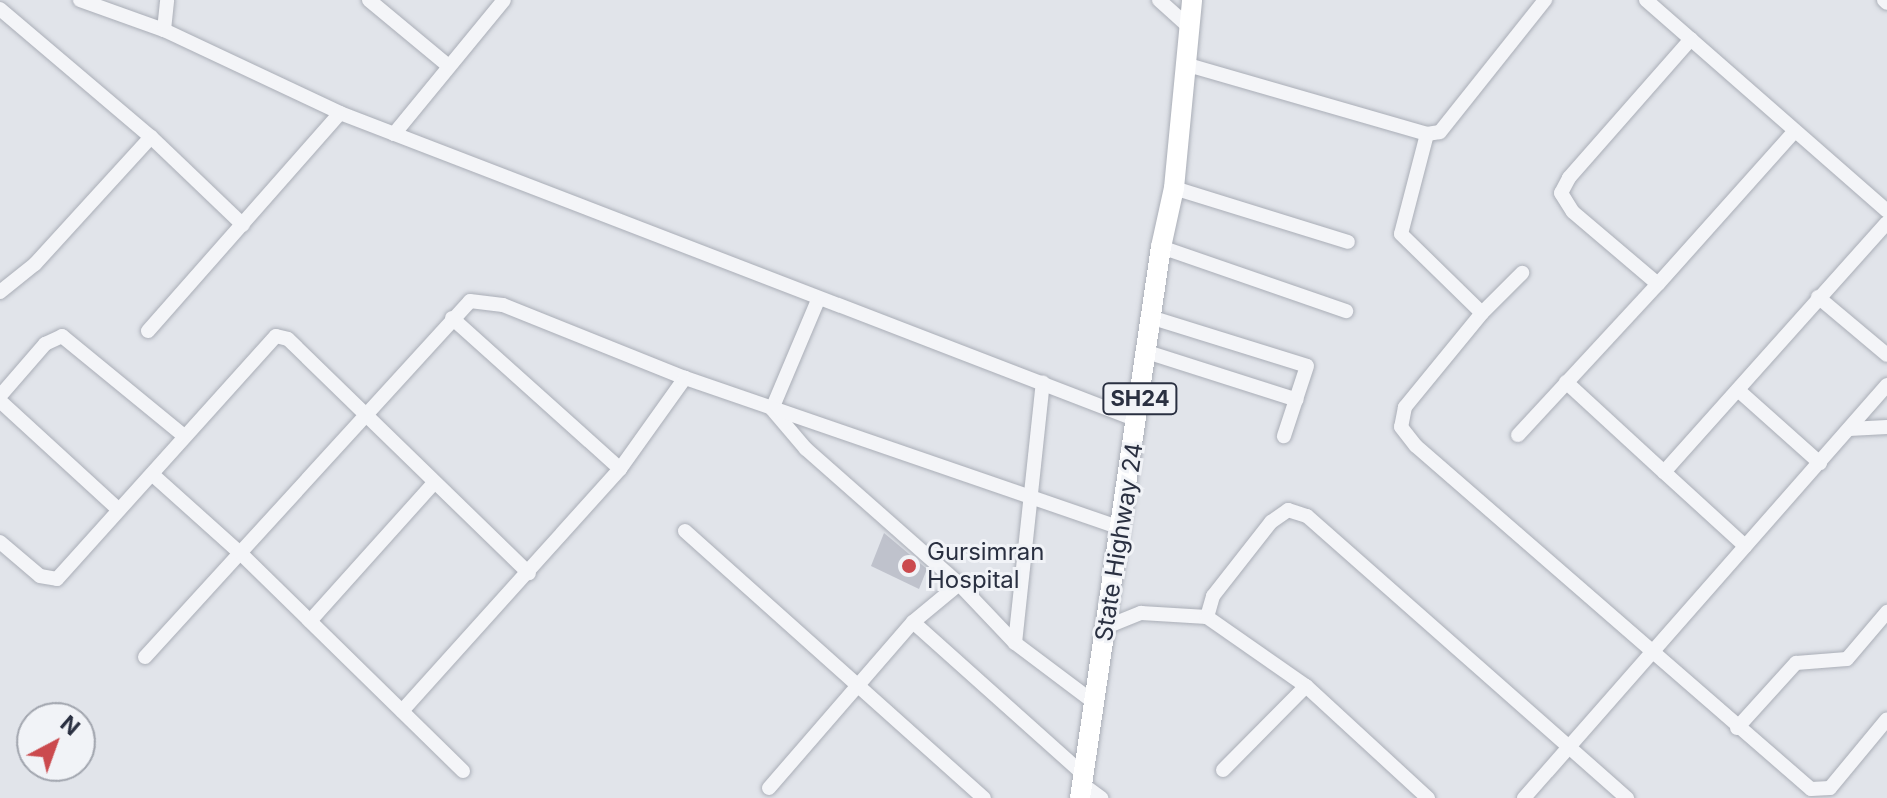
<!DOCTYPE html>
<html>
<head>
<meta charset="utf-8">
<style>
	body { margin:0 }
	#map { position:relative; width:1887px; height:798px; overflow:hidden; background:#e1e4ea; font-family:Inter,sans-serif }
	div>[style] { position:absolute }
	.building>* { inset:0; background:#bfc2cc }
	.roads { filter:drop-shadow(0 0 2px #aaaeb7) drop-shadow(0 0 2px #aaaeb7) }
	.minor>* { height:14px; margin:-7px; padding:0 7px; transform-origin:7px; border-radius:7px; background:#f4f5f8 }
	.primary>* { height:20px; margin:-10px; padding:0 10px; transform-origin:10px; border-radius:10px; background:#fff }
	.dots>* { width:22px; height:22px; translate:-50% -50%; box-sizing:border-box; border:4px solid #f1f3f7; border-radius:50% }
	span { translate:-50% -50%; white-space:nowrap; text-align:center; line-height:1.15; -webkit-text-stroke:6px #f1f3f7; paint-order:stroke }
	.shield-label span { padding:2px 6px; background:#f1f3f7; border:2px solid; border-radius:6px; -webkit-text-stroke-width:0 }
	.shield-label { font-size:22px; color:#2a3041; font-weight:700 }
	.street-label { font-size:24px; color:#2a3041 }
	.poi-label { font-size:24px; color:#2a3041 }
	.left { translate:0 -50%; text-align:left }
	.north { position:absolute; left:16px; top:702px; width:80px; height:80px; box-sizing:border-box; background:#f1f3f7; border:2px solid #a1a5ae; border-radius:50%; rotate:41deg; font-size:22px; font-weight:700; line-height:32px; text-align:center; color:#2a3041 }
	.north::after { content:''; display:block; margin:auto; width:28px; height:36px; background:#cb4a4e; clip-path:polygon(50% 0,100% 100%,50% 72%,0 100%) }
</style>
</head>
<body>
<div id="map">
	<div class="building">
		<div style="clip-path:polygon(884px 533px,927px 569px,919px 589px,871px 566px)"></div>
	</div>
	<div class="roads">
		<div class="minor">
			<div style="left:80px;top:0;width:89px;rotate:19.7deg"></div>
			<div style="left:164px;top:30px;width:195px;rotate:25.2deg"></div>
			<div style="left:340px;top:113px;width:854px;rotate:21.07deg"></div>
			<div style="left:369px;top:0;width:100px;rotate:39.7deg"></div>
			<div style="left:1159px;top:0;width:39px;rotate:42deg"></div>
			<div style="left:1646px;top:0;width:320px;rotate:41.2deg"></div>
			<div style="left:1884px;top:0;width:4px;rotate:45deg"></div>
			<div style="left:0;top:9px;width:198px;rotate:40.3deg"></div>
			<div style="left:151px;top:137px;width:127px;rotate:43.7deg"></div>
			<div style="left:164px;top:30px;width:30px;rotate:-84deg"></div>
			<div style="left:1691px;top:39px;width:185px;rotate:131.3deg"></div>
			<div style="left:1569px;top:178px;width:17px;rotate:118deg"></div>
			<div style="left:1561px;top:193px;width:22px;rotate:58deg"></div>
			<div style="left:1573px;top:212px;width:111px;rotate:40.3deg"></div>
			<div style="left:1658px;top:284px;width:204px;rotate:-48.2deg"></div>
			<div style="left:1188px;top:65px;width:249px;rotate:16.1deg"></div>
			<div style="left:1427px;top:134px;width:13px;rotate:-9deg"></div>
			<div style="left:1440px;top:132px;width:169px;rotate:-51.5deg"></div>
			<div style="left:394px;top:134px;width:173px;rotate:-50.6deg"></div>
			<div style="left:1427px;top:134px;width:103px;rotate:104.6deg"></div>
			<div style="left:1401px;top:234px;width:113px;rotate:44.3deg"></div>
			<div style="left:1482px;top:313px;width:122px;rotate:129.3deg"></div>
			<div style="left:1405px;top:407px;width:20px;rotate:101deg"></div>
			<div style="left:1401px;top:427px;width:24px;rotate:52deg"></div>
			<div style="left:1416px;top:446px;width:523px;rotate:40.97deg"></div>
			<div style="left:1811px;top:789px;width:19px;rotate:-3deg"></div>
			<div style="left:1830px;top:788px;width:89px;rotate:-50.4deg"></div>
			<div style="left:1174px;top:188px;width:182px;rotate:17.2deg"></div>
			<div style="left:1161px;top:247px;width:196px;rotate:19.1deg"></div>
			<div style="left:0;top:292px;width:45px;rotate:-38.7deg"></div>
			<div style="left:35px;top:264px;width:172px;rotate:-47.6deg"></div>
			<div style="left:1818px;top:297px;width:90px;rotate:40deg"></div>
			<div style="left:818px;top:300px;width:118px;rotate:112.9deg"></div>
			<div style="left:772px;top:409px;width:52px;rotate:49.6deg"></div>
			<div style="left:806px;top:449px;width:204px;rotate:41.4deg"></div>
			<div style="left:959px;top:584px;width:81px;rotate:46.5deg"></div>
			<div style="left:1015px;top:643px;width:100px;rotate:36.9deg"></div>
			<div style="left:1482px;top:313px;width:57px;rotate:-45deg"></div>
			<div style="left:1150px;top:317px;width:164px;rotate:17.3deg"></div>
			<div style="left:1307px;top:366px;width:74px;rotate:108.2deg"></div>
			<div style="left:452px;top:318px;width:226px;rotate:41.9deg"></div>
			<div style="left:148px;top:331px;width:290px;rotate:-48.6deg"></div>
			<div style="left:1147px;top:352px;width:157px;rotate:17.7deg"></div>
			<div style="left:1566px;top:382px;width:133px;rotate:42.6deg"></div>
			<div style="left:1664px;top:472px;width:334px;rotate:-48.2deg"></div>
			<div style="left:1738px;top:390px;width:110px;rotate:41.7deg"></div>
			<div style="left:0;top:396px;width:69px;rotate:-49.1deg"></div>
			<div style="left:45px;top:344px;width:19px;rotate:-25deg"></div>
			<div style="left:62px;top:336px;width:156px;rotate:39.3deg"></div>
			<div style="left:0;top:401px;width:161px;rotate:42.5deg"></div>
			<div style="left:1849px;top:429px;width:38px;rotate:-3deg"></div>
			<div style="left:1518px;top:435px;width:206px;rotate:-47.2deg"></div>
			<div style="left:1664px;top:472px;width:110px;rotate:42.4deg"></div>
			<div style="left:685px;top:531px;width:401px;rotate:41.8deg"></div>
			<div style="left:0;top:542px;width:52px;rotate:40.4deg"></div>
			<div style="left:40px;top:576px;width:17px;rotate:10deg"></div>
			<div style="left:57px;top:579px;width:327px;rotate:-48deg"></div>
			<div style="left:276px;top:336px;width:12px;rotate:14deg"></div>
			<div style="left:288px;top:339px;width:336px;rotate:44.2deg"></div>
			<div style="left:1207px;top:617px;width:22px;rotate:-74deg"></div>
			<div style="left:1213px;top:596px;width:94px;rotate:-51.9deg"></div>
			<div style="left:1271px;top:522px;width:21px;rotate:-35deg"></div>
			<div style="left:1288px;top:510px;width:20px;rotate:18deg"></div>
			<div style="left:1307px;top:516px;width:427px;rotate:41.4deg"></div>
			<div style="left:310px;top:621px;width:186px;rotate:-48.1deg"></div>
			<div style="left:913px;top:622px;width:229px;rotate:41.8deg"></div>
			<div style="left:1106px;top:627px;width:38px;rotate:-22deg"></div>
			<div style="left:1141px;top:613px;width:66px;rotate:3.5deg"></div>
			<div style="left:1207px;top:617px;width:121px;rotate:34.9deg"></div>
			<div style="left:1306px;top:686px;width:166px;rotate:42.6deg"></div>
			<div style="left:1015px;top:643px;width:262px;rotate:-83.9deg"></div>
			<div style="left:145px;top:657px;width:141px;rotate:-47.6deg"></div>
			<div style="left:240px;top:553px;width:118px;rotate:-138.1deg"></div>
			<div style="left:402px;top:711px;width:326px;rotate:-48deg"></div>
			<div style="left:620px;top:469px;width:112px;rotate:-54.5deg"></div>
			<div style="left:1737px;top:728px;width:88px;rotate:-47.8deg"></div>
			<div style="left:1796px;top:663px;width:51px;rotate:-4.5deg"></div>
			<div style="left:1847px;top:659px;width:62px;rotate:-49.6deg"></div>
			<div style="left:1223px;top:770px;width:118px;rotate:-45.3deg"></div>
			<div style="left:463px;top:771px;width:312px;rotate:-135.6deg"></div>
			<div style="left:240px;top:553px;width:341px;rotate:-47.6deg"></div>
			<div style="left:470px;top:301px;width:33px;rotate:7deg"></div>
			<div style="left:503px;top:305px;width:196px;rotate:21.9deg"></div>
			<div style="left:685px;top:378px;width:461px;rotate:19deg"></div>
			<div style="left:1082px;top:784px;width:24px;rotate:36deg"></div>
			<div style="left:769px;top:788px;width:220px;rotate:-49.1deg"></div>
			<div style="left:913px;top:622px;width:60px;rotate:-39.6deg"></div>
			<div style="left:1524px;top:798px;width:550px;rotate:-48.69deg"></div>
		</div>
		<div class="primary">
			<div style="left:1080px;top:798px;width:557px;rotate:-81.64deg"></div>
			<div style="left:1161px;top:247px;width:60px;rotate:-77.6deg"></div>
			<div style="left:1174px;top:188px;width:189px;rotate:-84.5deg"></div>
		</div>
	</div>
	<div class="dots">
		<div style="left:909px;top:566px;background:#cb4a4e"></div>
	</div>
	<div class="shield-label">
		<span style="left:1140px;top:399px">SH24</span>
	</div>
	<div class="street-label">
		<span style="left:1119px;top:542px;rotate:-81deg">State Highway 24</span>
	</div>
	<div class="poi-label">
		<span class="left" style="left:927px;top:566px">Gursimran<br>Hospital</span>
	</div>
	<div class="north">N</div>
</div>
</body>
</html>
